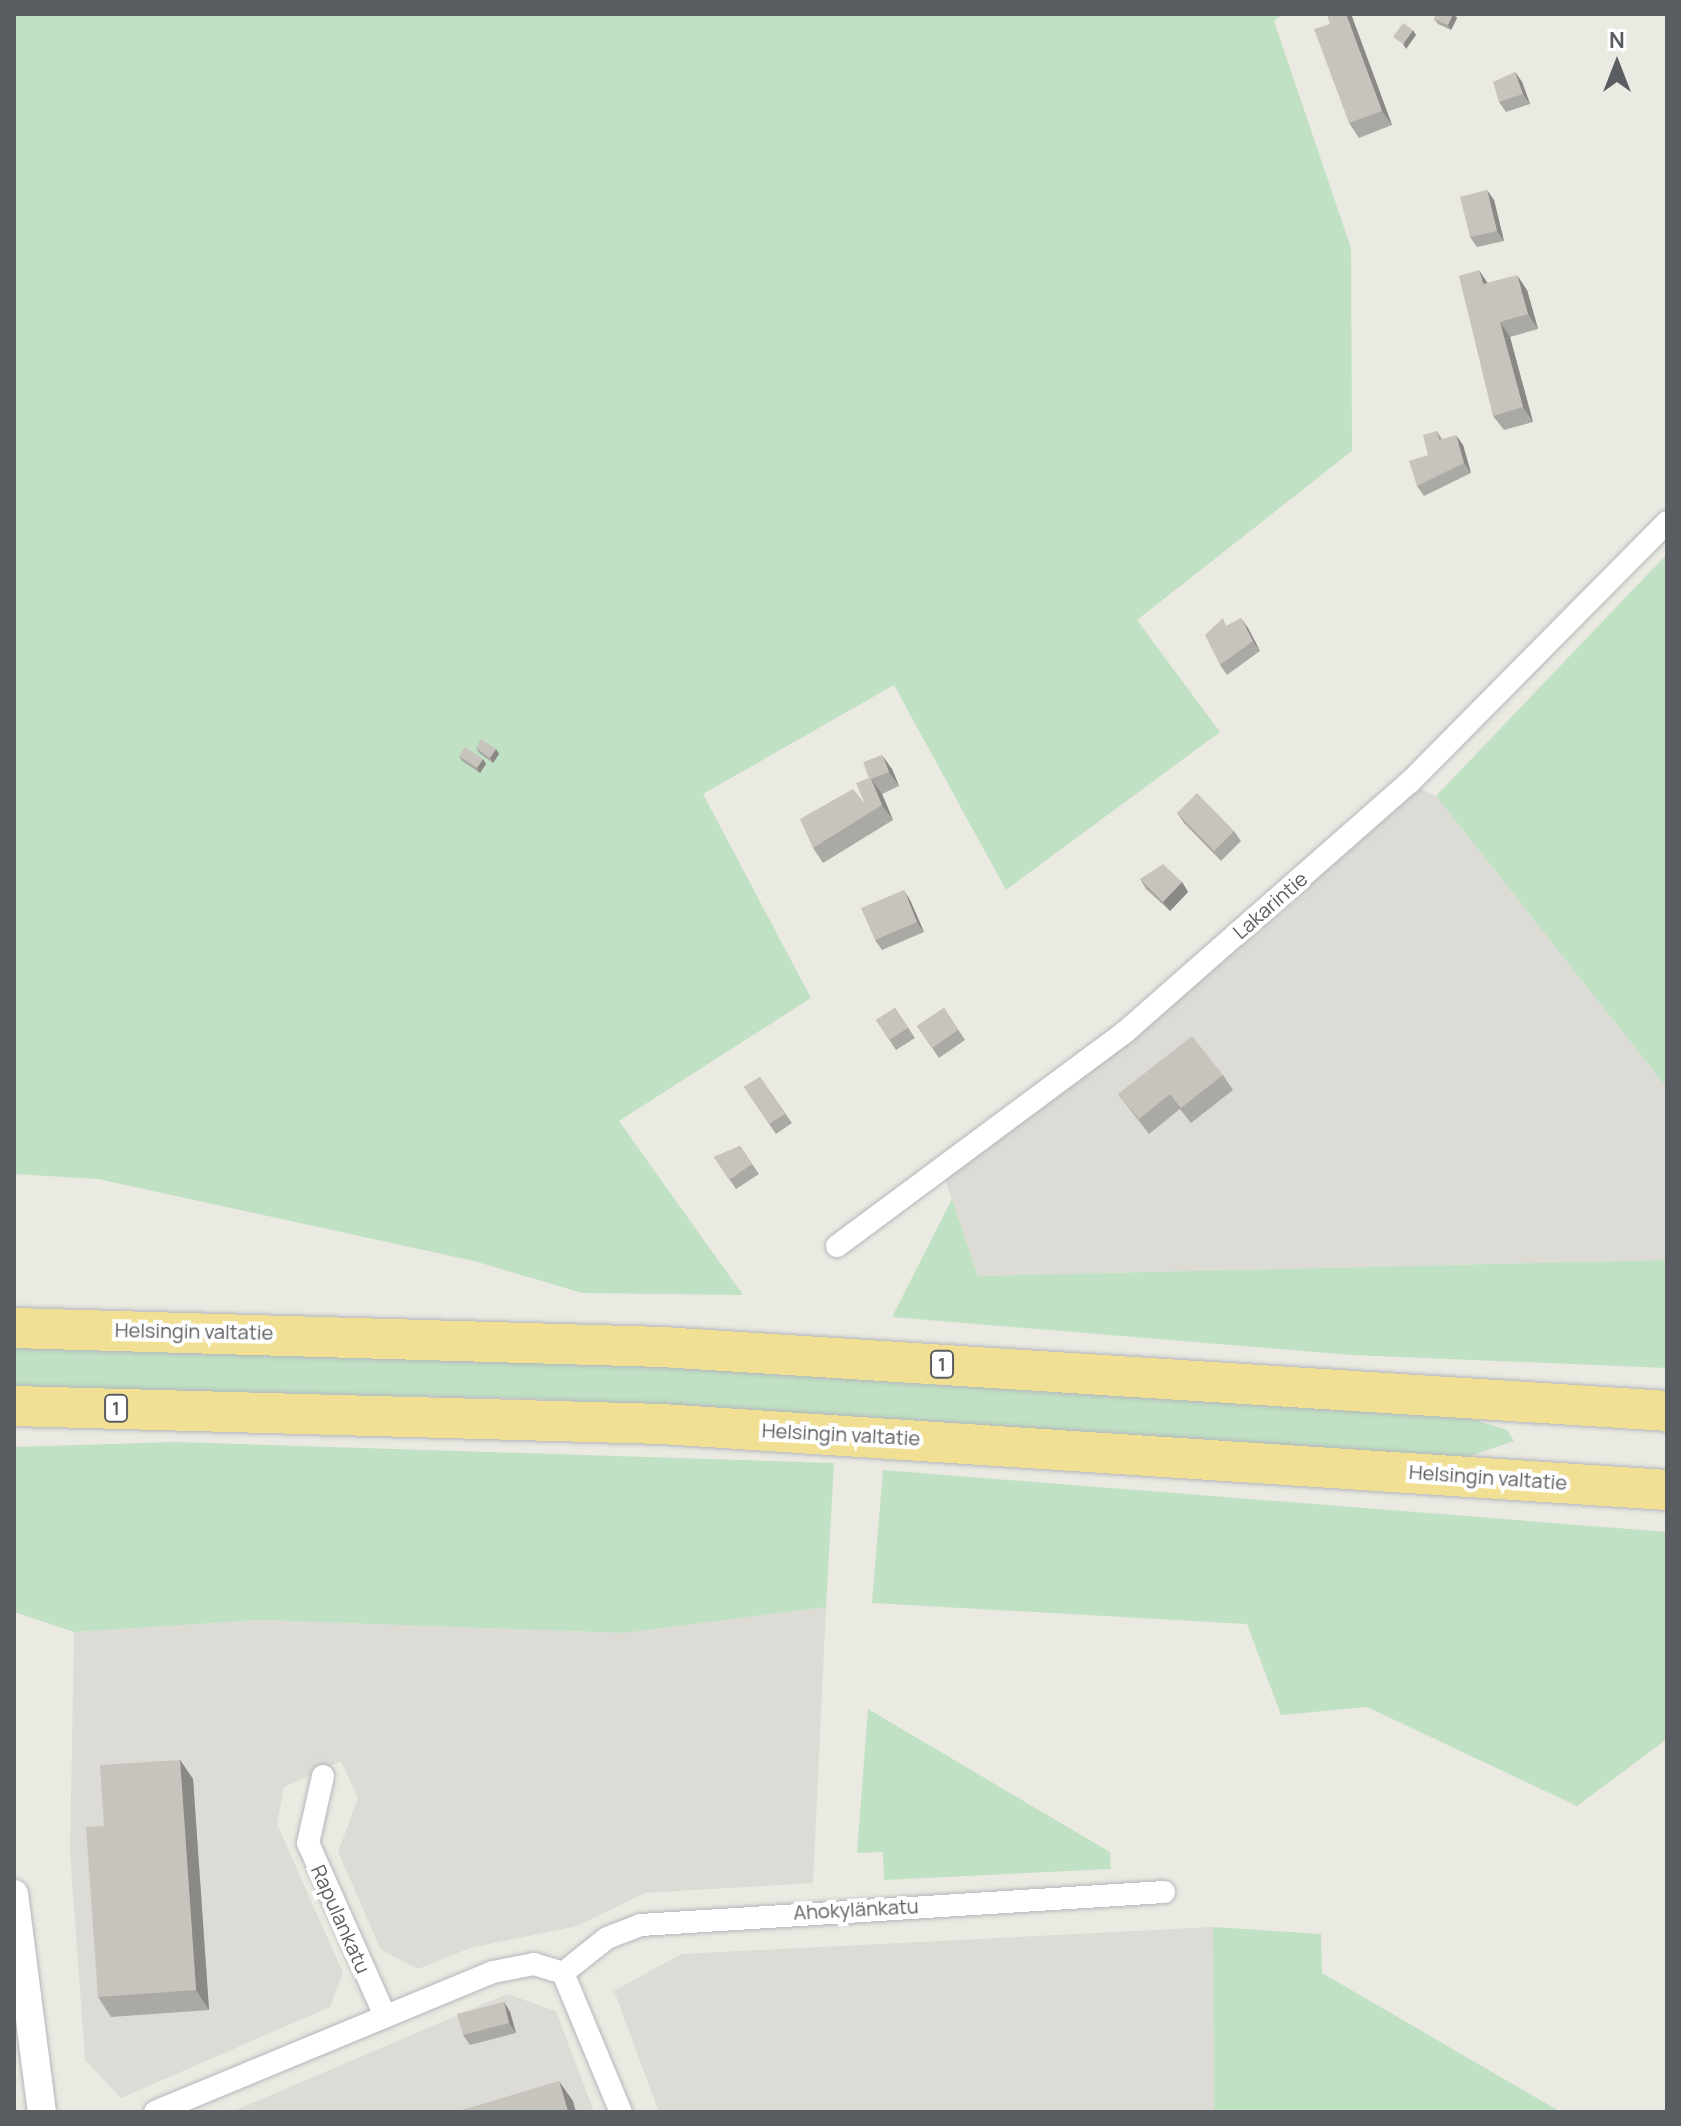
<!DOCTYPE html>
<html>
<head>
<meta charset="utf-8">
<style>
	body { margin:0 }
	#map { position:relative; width:1681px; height:2126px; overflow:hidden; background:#ebeae2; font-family:Manrope,sans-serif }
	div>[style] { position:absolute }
	.industrial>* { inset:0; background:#dddbd6 }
	.green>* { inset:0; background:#c0e1c3 }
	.roads { filter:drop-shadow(0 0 2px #b4b7bb) drop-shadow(0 0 2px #b4b7bb) }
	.minor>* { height:22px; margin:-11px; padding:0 11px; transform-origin:11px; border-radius:11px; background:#fff }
	.tertiary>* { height:28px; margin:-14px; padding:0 14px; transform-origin:14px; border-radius:14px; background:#fff }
	.motorway>* { height:40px; margin:-20px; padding:0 20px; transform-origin:20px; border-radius:20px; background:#f1e093 }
	.wall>* { inset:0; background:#aba9a3 }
	.shaded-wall>* { inset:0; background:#8b8985 }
	.building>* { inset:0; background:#c7c4be }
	span { translate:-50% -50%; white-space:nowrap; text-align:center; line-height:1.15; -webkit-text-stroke:8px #fff; paint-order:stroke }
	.shield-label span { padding:2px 6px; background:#fff; border:2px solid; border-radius:6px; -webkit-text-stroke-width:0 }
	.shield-label { font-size:18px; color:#5a5d61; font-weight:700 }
	.street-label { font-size:20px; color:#5a5d61 }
	.frame { position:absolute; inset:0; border:16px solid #5a5d61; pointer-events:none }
	.north { position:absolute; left:1577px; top:24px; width:80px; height:80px; -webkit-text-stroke:6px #fff; paint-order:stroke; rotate:0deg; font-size:22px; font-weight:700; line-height:32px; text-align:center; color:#5a5d61 }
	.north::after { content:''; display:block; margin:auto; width:28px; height:36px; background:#5a5d61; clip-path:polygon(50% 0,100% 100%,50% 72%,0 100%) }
</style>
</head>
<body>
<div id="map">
	<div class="industrial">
		<div style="clip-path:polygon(1409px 783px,1436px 796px,1667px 1088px,1667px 1260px,978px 1276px,943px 1173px)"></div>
		<div style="clip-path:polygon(826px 1607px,813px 1883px,645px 1893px,577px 1926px,470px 1948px,418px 1969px,381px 1950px,338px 1852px,358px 1798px,341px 1761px,284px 1787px,277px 1824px,343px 1973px,330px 2007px,121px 2098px,85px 2060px,70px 1853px,74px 1632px,261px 1620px,624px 1633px)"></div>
		<div style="clip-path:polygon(1213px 1927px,1214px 2112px,659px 2112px,614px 1991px,681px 1954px)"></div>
		<div style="clip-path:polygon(507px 1994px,556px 2011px,594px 2112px,231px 2112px)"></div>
	</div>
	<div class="green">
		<div style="clip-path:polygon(14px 14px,1283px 14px,1274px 21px,1351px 248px,1352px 451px,1137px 620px,1220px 732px,1006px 890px,894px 685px,703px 794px,811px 998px,619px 1121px,743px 1295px,582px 1293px,474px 1261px,98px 1179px,14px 1174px)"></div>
		<div style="clip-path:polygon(1667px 554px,1667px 1088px,1436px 796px)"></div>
		<div style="clip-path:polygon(952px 1199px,978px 1276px,1667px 1260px,1667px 1368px,1352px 1355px,892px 1317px)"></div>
		<div style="clip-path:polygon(14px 1346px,540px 1357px,1456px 1414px,1507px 1430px,1514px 1441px,1467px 1457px,541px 1399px,14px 1388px)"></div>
		<div style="clip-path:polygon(176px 1442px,834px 1463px,826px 1607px,624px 1633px,261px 1620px,74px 1632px,14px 1612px,14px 1447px)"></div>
		<div style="clip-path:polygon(883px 1470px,1667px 1532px,1667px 1739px,1577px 1806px,1367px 1707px,1281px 1715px,1247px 1624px,872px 1603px)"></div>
		<div style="clip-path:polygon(868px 1709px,1110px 1852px,1111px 1869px,884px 1880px,883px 1852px,857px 1853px)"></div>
		<div style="clip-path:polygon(1213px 1927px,1321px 1934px,1322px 1973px,1561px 2112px,1214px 2112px)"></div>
	</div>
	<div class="roads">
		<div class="minor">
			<div style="left:837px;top:1246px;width:357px;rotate:-36.6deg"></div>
			<div style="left:1124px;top:1033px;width:379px;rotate:-41.3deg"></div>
			<div style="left:1409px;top:783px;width:367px;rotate:-45.3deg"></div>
			<div style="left:323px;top:1776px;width:69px;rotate:102.6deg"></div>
			<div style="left:308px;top:1843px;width:187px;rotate:66deg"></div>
			<div style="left:563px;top:1973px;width:151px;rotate:67.4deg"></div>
			<div style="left:155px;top:2112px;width:366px;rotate:-22.5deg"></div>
			<div style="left:493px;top:1972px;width:42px;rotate:-11deg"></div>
			<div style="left:534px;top:1964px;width:30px;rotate:17deg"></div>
			<div style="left:563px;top:1973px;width:56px;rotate:-38.5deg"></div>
			<div style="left:607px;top:1938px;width:36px;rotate:-21deg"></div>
			<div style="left:641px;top:1925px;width:524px;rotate:-3.61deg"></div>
		</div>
		<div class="tertiary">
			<div style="left:14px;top:1894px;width:220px;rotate:82.7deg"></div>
		</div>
		<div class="motorway">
			<div style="left:14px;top:1328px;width:648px;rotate:1.68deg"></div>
			<div style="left:662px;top:1347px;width:1007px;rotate:3.64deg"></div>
			<div style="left:14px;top:1406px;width:648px;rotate:1.59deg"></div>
			<div style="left:662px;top:1424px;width:1007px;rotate:3.76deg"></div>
		</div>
	</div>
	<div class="wall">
		<div style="clip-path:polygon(1327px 14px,1351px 14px,1392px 125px,1359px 138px,1349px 123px,1330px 24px)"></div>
		<div style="clip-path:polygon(1436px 14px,1454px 14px,1457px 18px,1451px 30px,1438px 24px,1434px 19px)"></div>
		<div style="clip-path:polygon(1515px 72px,1522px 82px,1530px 104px,1506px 112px,1499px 102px)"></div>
		<div style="clip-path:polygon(1494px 200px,1504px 241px,1477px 247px,1470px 237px)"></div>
		<div style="clip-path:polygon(1488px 283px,1527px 290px,1538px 329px,1510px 337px,1533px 422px,1504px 430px,1493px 416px)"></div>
		<div style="clip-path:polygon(1437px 431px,1442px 439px,1463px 445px,1471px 473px,1424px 496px,1417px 486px)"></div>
		<div style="clip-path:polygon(1228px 625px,1248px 628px,1260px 651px,1227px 675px,1220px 665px)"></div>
		<div style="clip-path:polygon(476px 748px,496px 749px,499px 754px,493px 763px,479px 753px)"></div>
		<div style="clip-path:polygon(459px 756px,486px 764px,480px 773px,462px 761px)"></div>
		<div style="clip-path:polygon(892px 769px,899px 786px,882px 794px,893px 820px,823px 863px,813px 848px,865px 804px,869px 778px)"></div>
		<div style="clip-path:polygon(1177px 813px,1234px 831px,1241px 841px,1221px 861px,1184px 823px)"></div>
		<div style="clip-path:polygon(1140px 879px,1182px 882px,1188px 892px,1170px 911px,1146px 889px)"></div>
		<div style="clip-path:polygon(910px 900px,924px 932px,882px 950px,875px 940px)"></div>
		<div style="clip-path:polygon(895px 1008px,915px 1038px,896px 1050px,876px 1020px)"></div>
		<div style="clip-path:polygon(944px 1008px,965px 1040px,939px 1058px,917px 1026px)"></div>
		<div style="clip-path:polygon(1223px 1075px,1233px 1090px,1191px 1123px,1180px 1109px,1149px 1134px,1118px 1094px)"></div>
		<div style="clip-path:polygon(760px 1077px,792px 1123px,776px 1134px,744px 1087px)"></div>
		<div style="clip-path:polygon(740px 1146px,759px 1174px,736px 1189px,714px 1157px)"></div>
		<div style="clip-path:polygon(180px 1760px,193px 1779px,209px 2010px,111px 2017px,98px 1997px,104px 1826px)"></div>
		<div style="clip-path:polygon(504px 2002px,510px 2012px,516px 2033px,470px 2045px,463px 2035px)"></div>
	</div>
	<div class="shaded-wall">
		<div style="clip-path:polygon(1346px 14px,1351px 14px,1392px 125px,1382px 111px)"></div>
		<div style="clip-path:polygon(1453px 14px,1457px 18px,1451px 30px,1448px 25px)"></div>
		<div style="clip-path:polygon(1413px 30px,1416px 35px,1406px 49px,1403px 44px)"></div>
		<div style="clip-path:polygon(1515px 72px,1522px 82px,1530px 104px,1523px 94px)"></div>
		<div style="clip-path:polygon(1487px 190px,1494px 200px,1504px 241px,1497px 231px)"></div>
		<div style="clip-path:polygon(1479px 270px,1489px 285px,1483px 284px)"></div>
		<div style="clip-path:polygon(1517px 275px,1527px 290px,1538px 329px,1528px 314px)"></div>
		<div style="clip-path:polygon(1500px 322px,1510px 337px,1533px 422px,1523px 407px)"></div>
		<div style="clip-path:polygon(1456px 435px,1463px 445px,1471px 473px,1464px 463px)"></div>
		<div style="clip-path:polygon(1241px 618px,1248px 628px,1260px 651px,1253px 641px)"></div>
		<div style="clip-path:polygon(496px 749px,499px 754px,493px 763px,490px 758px)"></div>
		<div style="clip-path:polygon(882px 755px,892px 769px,899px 786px,889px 772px)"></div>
		<div style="clip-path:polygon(483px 759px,486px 764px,480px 773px,477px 768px)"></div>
		<div style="clip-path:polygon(871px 779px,882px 794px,893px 820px,882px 805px)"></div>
		<div style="clip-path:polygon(1182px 882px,1188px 892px,1170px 911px,1163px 902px)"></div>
		<div style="clip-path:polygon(904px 890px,910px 900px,924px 932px,917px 922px)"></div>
		<div style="clip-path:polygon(180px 1760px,193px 1779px,209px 2010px,196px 1990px)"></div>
		<div style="clip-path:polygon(504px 2002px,510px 2012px,516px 2033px,509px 2023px)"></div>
		<div style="clip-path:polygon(559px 2081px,573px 2101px,576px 2112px,568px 2112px)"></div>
	</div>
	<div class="building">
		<div style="clip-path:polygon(1327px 14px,1346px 14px,1382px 111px,1349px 123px,1314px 29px,1330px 24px)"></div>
		<div style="clip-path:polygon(1436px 14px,1453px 14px,1448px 25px,1434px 19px)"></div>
		<div style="clip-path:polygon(1403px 23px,1413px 30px,1403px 44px,1393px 37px)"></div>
		<div style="clip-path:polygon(1515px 72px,1523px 94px,1499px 102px,1493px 82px)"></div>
		<div style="clip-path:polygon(1487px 190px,1497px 231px,1470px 237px,1460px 197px)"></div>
		<div style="clip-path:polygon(1479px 270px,1483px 284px,1517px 275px,1528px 314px,1500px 322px,1523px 407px,1493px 416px,1459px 276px)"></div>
		<div style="clip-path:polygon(1437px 431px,1439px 440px,1456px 435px,1464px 463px,1417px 486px,1409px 461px,1428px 455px,1423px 435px)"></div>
		<div style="clip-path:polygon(1223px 618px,1226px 626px,1241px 618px,1253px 641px,1220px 665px,1205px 635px)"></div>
		<div style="clip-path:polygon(481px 739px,496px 749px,490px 758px,476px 748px)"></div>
		<div style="clip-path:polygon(465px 747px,483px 759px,477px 768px,459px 756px)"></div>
		<div style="clip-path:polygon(882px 755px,889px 772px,871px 779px,882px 805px,813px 848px,800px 819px,853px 789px,865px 804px,856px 783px,869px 778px,863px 762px)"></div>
		<div style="clip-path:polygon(1197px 793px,1234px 831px,1214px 851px,1177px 813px)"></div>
		<div style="clip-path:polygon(1163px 864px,1182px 882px,1163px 902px,1140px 879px)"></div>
		<div style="clip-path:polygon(904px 890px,917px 922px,875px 940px,861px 908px)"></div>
		<div style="clip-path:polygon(895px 1008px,908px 1028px,889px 1040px,876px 1020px)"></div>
		<div style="clip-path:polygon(944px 1008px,958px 1030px,932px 1048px,917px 1026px)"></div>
		<div style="clip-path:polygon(1192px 1036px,1223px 1075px,1181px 1108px,1170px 1094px,1139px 1119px,1118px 1094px)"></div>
		<div style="clip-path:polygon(760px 1077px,785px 1114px,769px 1124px,744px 1087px)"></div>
		<div style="clip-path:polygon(740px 1146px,752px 1164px,729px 1180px,714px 1157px)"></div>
		<div style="clip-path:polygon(180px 1760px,196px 1990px,98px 1997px,86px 1827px,104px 1826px,100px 1765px)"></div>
		<div style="clip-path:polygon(504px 2002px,509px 2023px,463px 2035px,457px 2014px)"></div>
		<div style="clip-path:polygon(559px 2081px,568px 2112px,462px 2112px,462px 2110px)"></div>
	</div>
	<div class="shield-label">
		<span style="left:942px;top:1364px">1</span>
		<span style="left:116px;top:1408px">1</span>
	</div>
	<div class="street-label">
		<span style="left:1270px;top:905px;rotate:-41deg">Lakarintie</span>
		<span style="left:194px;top:1331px;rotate:1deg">Helsingin valtatie</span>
		<span style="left:841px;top:1434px;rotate:3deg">Helsingin valtatie</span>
		<span style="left:1488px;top:1477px;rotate:4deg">Helsingin valtatie</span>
		<span style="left:856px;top:1909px;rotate:-3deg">Ahokylänkatu</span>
		<span style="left:341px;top:1919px;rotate:66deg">Rapulankatu</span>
	</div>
	<div class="frame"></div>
	<div class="north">N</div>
</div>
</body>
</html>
